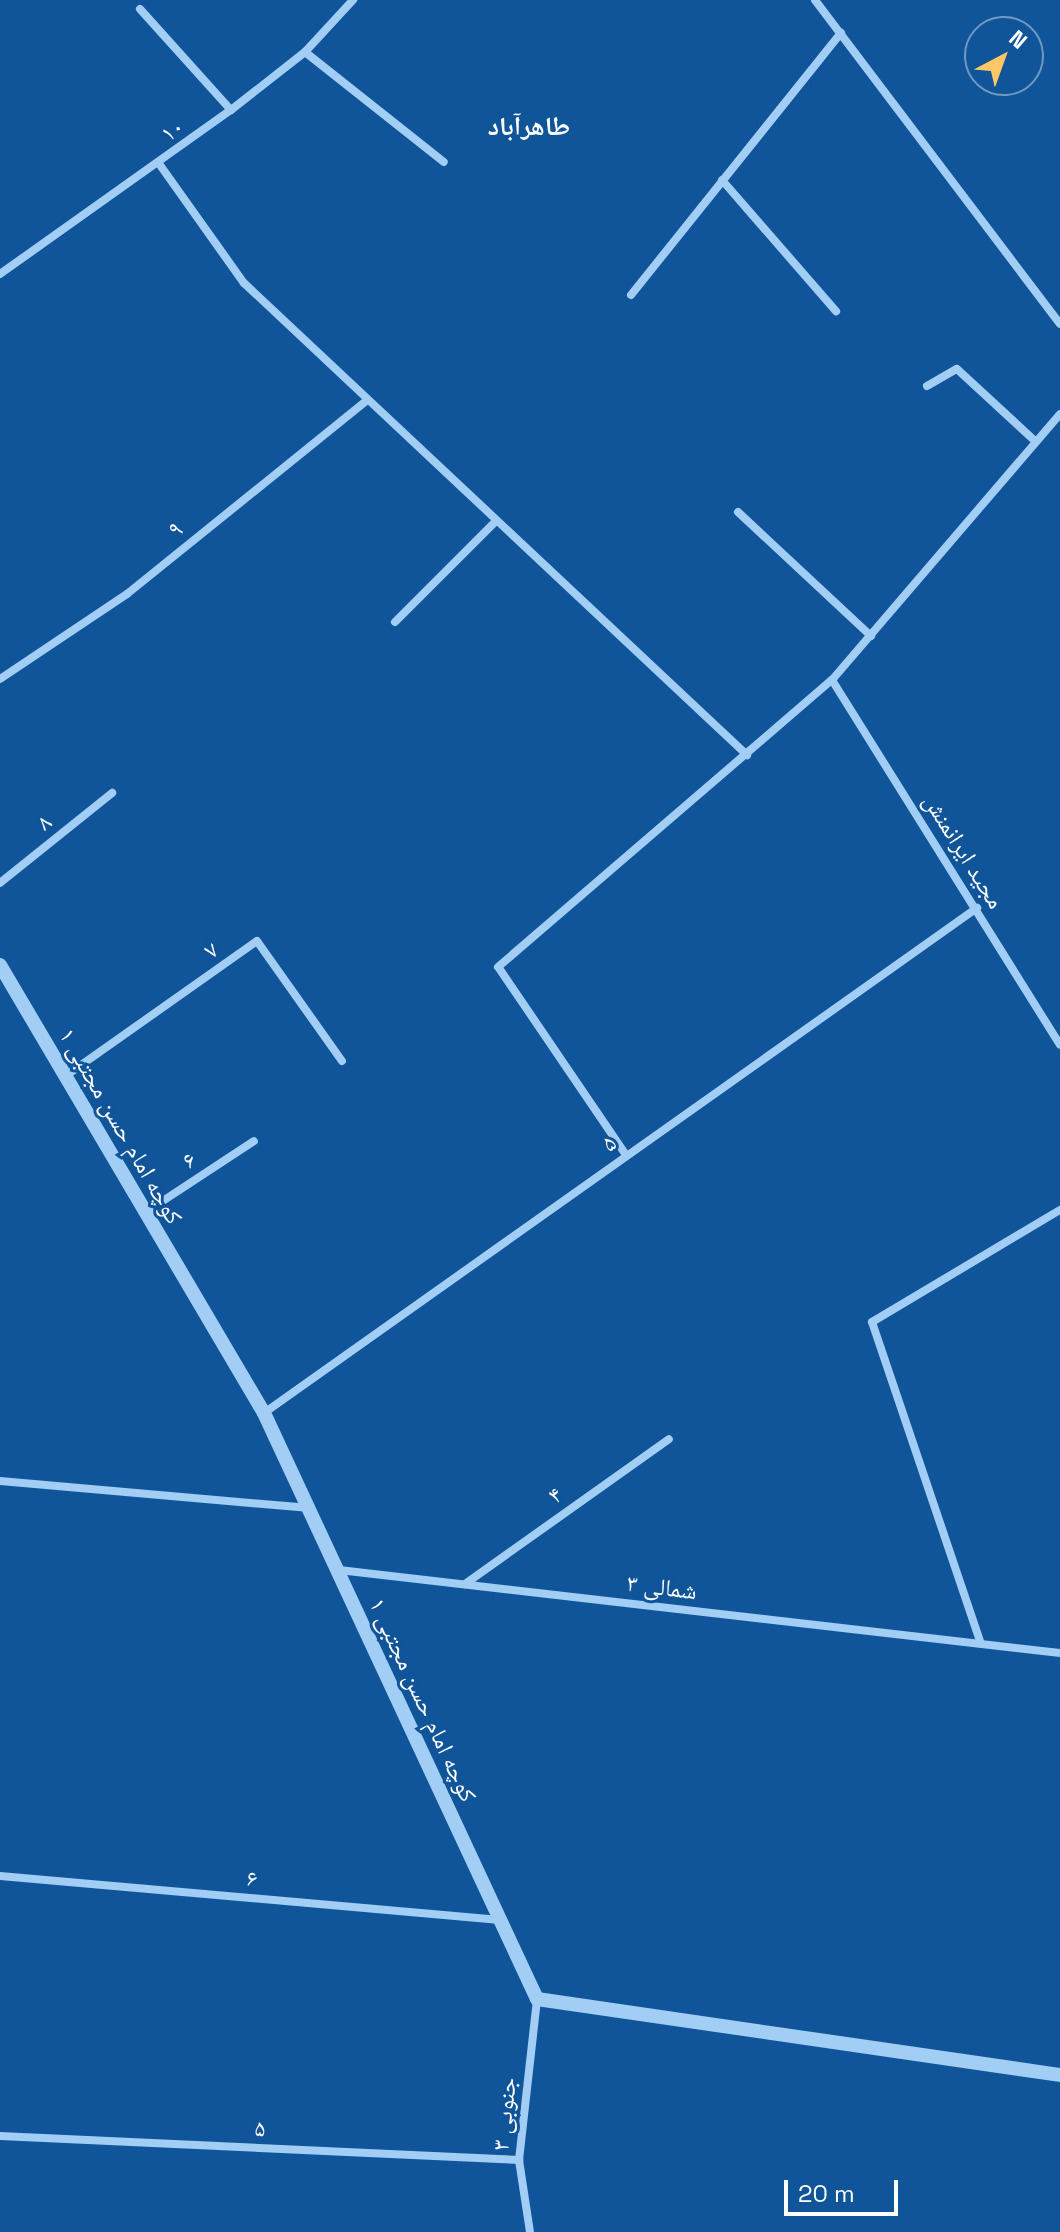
<!DOCTYPE html>
<html>
<head>
<meta charset="utf-8">
<style>
	body { margin:0 }
	#map { position:relative; width:1060px; height:2232px; overflow:hidden; background:#105599; font-family:"Space Grotesk","Noto Naskh Arabic",sans-serif }
	div>[style] { position:absolute }
	.minor>* { height:8px; margin:-4px; padding:0 4px; transform-origin:4px; border-radius:4px; background:#a2cdf4 }
	.tertiary>* { height:14px; margin:-7px; padding:0 7px; transform-origin:7px; border-radius:7px; background:#a2cdf4 }
	span { translate:-50% -50%; white-space:nowrap; text-align:center; line-height:1.15; -webkit-text-stroke:6px #105599; paint-order:stroke }
	.street-label { font-size:24px; color:#fff }
	.neighbourhood-label { font-size:26px; color:#fff; font-weight:700 }
	.north { position:absolute; left:964px; top:16px; width:80px; height:80px; box-sizing:border-box; background:#105599; border:2px solid #7099c2; border-radius:50%; rotate:41deg; font-size:22px; font-weight:700; line-height:32px; text-align:center; color:#fff }
	.north::after { content:''; display:block; margin:auto; width:28px; height:36px; background:#ffc865; clip-path:polygon(50% 0,100% 100%,50% 72%,0 100%) }
	.scale { position:absolute; left:784px; top:2180px; width:114px; height:36px; box-sizing:border-box; border:4px solid #fff; border-top:0; padding-left:10px; font-size:24px; line-height:28px; white-space:nowrap; color:#fff; -webkit-text-stroke:6px #105599; paint-order:stroke }
</style>
</head>
<body>
<div id="map">
	<div class="minor">
		<div style="left:815px;top:0;width:406px;rotate:52.9deg"></div>
		<div style="left:140px;top:9px;width:136px;rotate:48deg"></div>
		<div style="left:305px;top:52px;width:177px;rotate:38.4deg"></div>
		<div style="left:160px;top:165px;width:145px;rotate:54.6deg"></div>
		<div style="left:244px;top:283px;width:690px;rotate:43.18deg"></div>
		<div style="left:722px;top:180px;width:174px;rotate:49deg"></div>
		<div style="left:0;top:274px;width:283px;rotate:-35.4deg"></div>
		<div style="left:231px;top:110px;width:94px;rotate:-38.1deg"></div>
		<div style="left:305px;top:52px;width:71px;rotate:-47.3deg"></div>
		<div style="left:631px;top:295px;width:336px;rotate:-51.3deg"></div>
		<div style="left:927px;top:386px;width:34px;rotate:-30deg"></div>
		<div style="left:957px;top:369px;width:106px;rotate:42.7deg"></div>
		<div style="left:738px;top:512px;width:182px;rotate:43deg"></div>
		<div style="left:395px;top:622px;width:143px;rotate:-45deg"></div>
		<div style="left:0;top:679px;width:153px;rotate:-33.8deg"></div>
		<div style="left:127px;top:594px;width:309px;rotate:-38.9deg"></div>
		<div style="left:832px;top:680px;width:430px;rotate:58deg"></div>
		<div style="left:0;top:883px;width:144px;rotate:-38.8deg"></div>
		<div style="left:67px;top:1075px;width:232px;rotate:-35.2deg"></div>
		<div style="left:257px;top:941px;width:147px;rotate:54.7deg"></div>
		<div style="left:626px;top:1155px;width:227px;rotate:-124.2deg"></div>
		<div style="left:498px;top:967px;width:440px;rotate:-40.7deg"></div>
		<div style="left:832px;top:680px;width:350px;rotate:-49.4deg"></div>
		<div style="left:146px;top:1212px;width:129px;rotate:-33.3deg"></div>
		<div style="left:264px;top:1413px;width:874px;rotate:-35.31deg"></div>
		<div style="left:0;top:1481px;width:311px;rotate:5deg"></div>
		<div style="left:339px;top:1570px;width:726px;rotate:6.57deg"></div>
		<div style="left:465px;top:1584px;width:250px;rotate:-35.4deg"></div>
		<div style="left:981px;top:1644px;width:340px;rotate:-108.7deg"></div>
		<div style="left:872px;top:1322px;width:219px;rotate:-30.8deg"></div>
		<div style="left:0;top:1876px;width:502px;rotate:5.03deg"></div>
		<div style="left:0;top:2136px;width:520px;rotate:2.65deg"></div>
		<div style="left:530px;top:2232px;width:73px;rotate:-98.7deg"></div>
		<div style="left:519px;top:2160px;width:162px;rotate:-83.6deg"></div>
	</div>
	<div class="tertiary">
		<div style="left:0;top:965px;width:520px;rotate:59.49deg"></div>
		<div style="left:264px;top:1413px;width:646px;rotate:65.02deg"></div>
		<div style="left:537px;top:1999px;width:528px;rotate:8.27deg"></div>
	</div>
	<div class="street-label">
		<span style="left:172px;top:130px;rotate:-38deg">۱۰</span>
		<span style="left:175px;top:529px;rotate:-39deg">۹</span>
		<span style="left:44px;top:822px;rotate:-39deg">۸</span>
		<span style="left:964px;top:851px;rotate:58deg">مجید ایرانمنش</span>
		<span style="left:211px;top:950px;rotate:-35deg">۷</span>
		<span style="left:121px;top:1126px;rotate:60deg">کوچه امام حسن مجتبی ۱</span>
		<span style="left:609px;top:1143px;rotate:-35deg">۵</span>
		<span style="left:189px;top:1160px;rotate:-33deg">۶</span>
		<span style="left:555px;top:1495px;rotate:-35deg">۴</span>
		<span style="left:662px;top:1587px;rotate:7deg">۳ شمالی</span>
		<span style="left:423px;top:1700px;rotate:65deg">کوچه امام حسن مجتبی ۱</span>
		<span style="left:252px;top:1878px;rotate:5deg">۶</span>
		<span style="left:504px;top:2114px;rotate:-84deg">۳ جنوبی</span>
		<span style="left:260px;top:2128px;rotate:3deg">۵</span>
	</div>
	<div class="neighbourhood-label">
		<span style="left:529px;top:127px">طاهرآباد</span>
	</div>
	<div class="north">N</div>
	<div class="scale">20 m</div>
</div>
</body>
</html>
